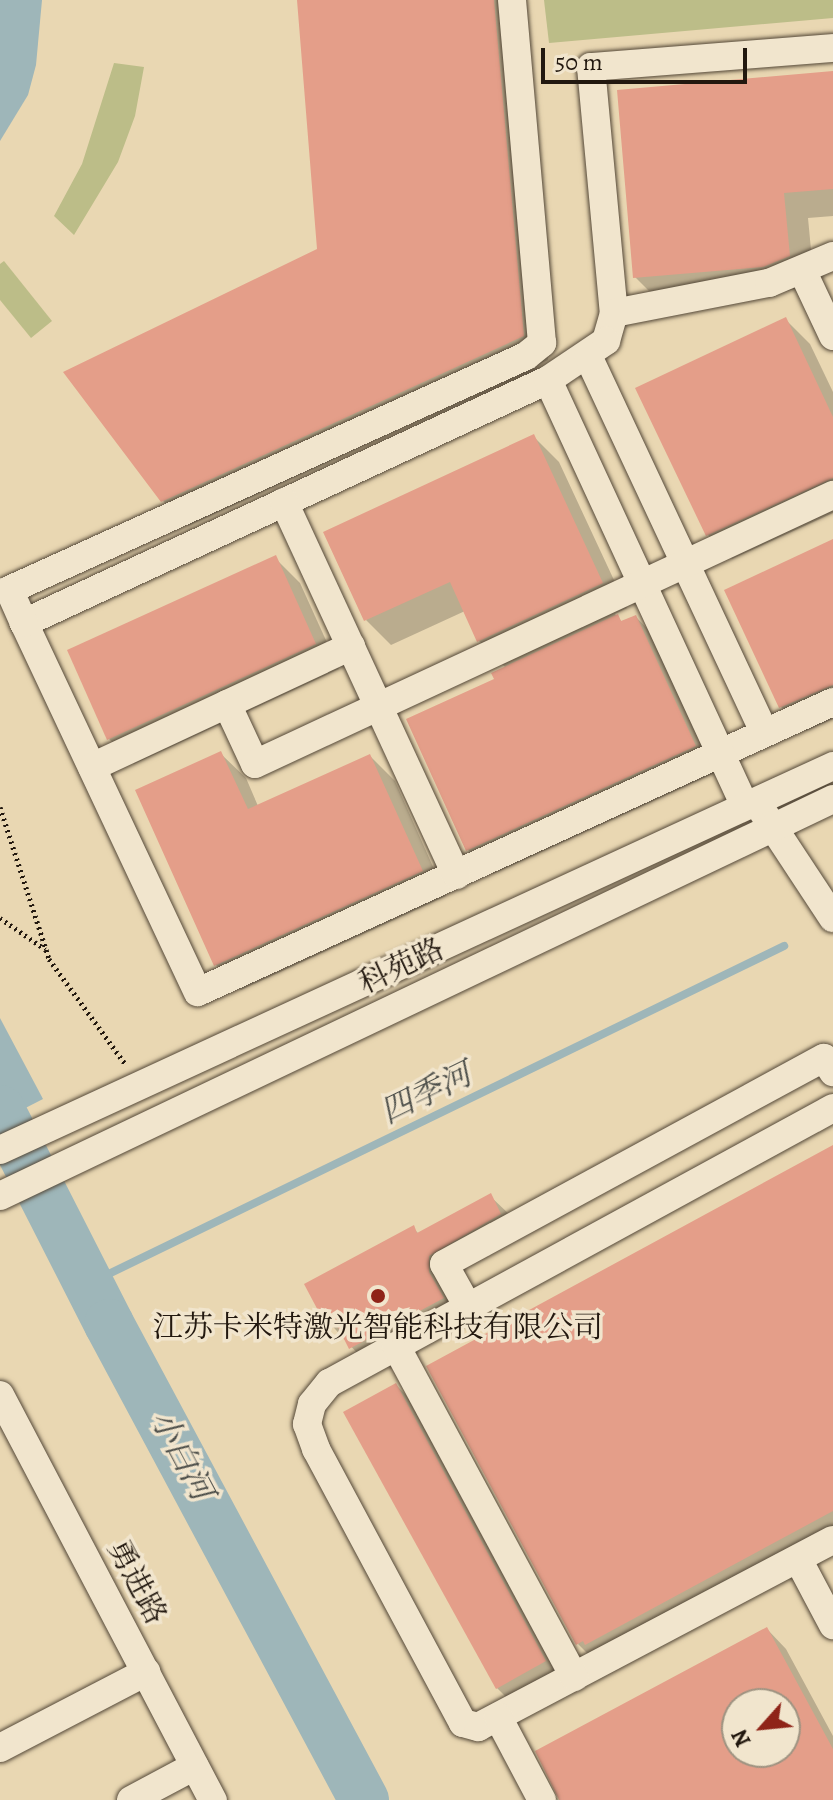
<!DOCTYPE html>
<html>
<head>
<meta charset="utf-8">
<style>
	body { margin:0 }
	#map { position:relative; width:833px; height:1800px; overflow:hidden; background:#e9d7b2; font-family:Alegreya,"Noto Serif SC",serif }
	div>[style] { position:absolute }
	.green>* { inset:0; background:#bcbd88 }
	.water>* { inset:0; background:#9eb6b9 }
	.shadow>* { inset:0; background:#0003 }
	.stream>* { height:8px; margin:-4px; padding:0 4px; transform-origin:4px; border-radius:4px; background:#9eb6b9 }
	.river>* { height:50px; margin:-25px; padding:0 25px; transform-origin:25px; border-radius:25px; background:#9eb6b9 }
	.building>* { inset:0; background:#e49e89 }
	.path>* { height:5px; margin-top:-2.5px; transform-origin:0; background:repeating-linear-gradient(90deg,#22180f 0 2px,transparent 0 6px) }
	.roads { filter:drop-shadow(0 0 2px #544838) drop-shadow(0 0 2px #544838) }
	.minor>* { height:28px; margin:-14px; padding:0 14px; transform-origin:14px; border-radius:14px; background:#f1e5cd }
	.dots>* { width:22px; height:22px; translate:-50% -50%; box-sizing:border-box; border:4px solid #f1e5cd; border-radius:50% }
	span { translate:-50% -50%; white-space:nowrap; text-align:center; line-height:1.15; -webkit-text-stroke:7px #f1e5cd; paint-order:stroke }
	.street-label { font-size:30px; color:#22180f }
	.poi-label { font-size:30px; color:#22180f }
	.water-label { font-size:32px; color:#4d4f4a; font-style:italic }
	.north { position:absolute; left:721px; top:1688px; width:80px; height:80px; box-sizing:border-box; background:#f1e5cd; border:2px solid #9e9381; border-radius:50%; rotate:243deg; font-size:22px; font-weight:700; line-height:32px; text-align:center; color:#22180f }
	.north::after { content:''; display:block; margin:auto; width:28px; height:36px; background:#8f2418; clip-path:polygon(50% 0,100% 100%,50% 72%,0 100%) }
	.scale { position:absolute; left:541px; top:48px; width:206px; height:36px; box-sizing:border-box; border:4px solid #22180f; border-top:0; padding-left:10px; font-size:24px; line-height:28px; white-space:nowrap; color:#22180f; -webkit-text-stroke:6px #f1e5cd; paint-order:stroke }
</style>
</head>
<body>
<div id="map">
	<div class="green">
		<div style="clip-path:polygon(544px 0,833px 0,833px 18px,549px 43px)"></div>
		<div style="clip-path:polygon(114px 63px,144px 67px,135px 116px,118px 162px,74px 235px,54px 216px,82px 164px)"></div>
		<div style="clip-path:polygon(4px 261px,52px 321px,31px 338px,0 300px,0 264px)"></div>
	</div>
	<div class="water">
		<div style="clip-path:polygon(0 0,42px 0,36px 65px,28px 95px,0 141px)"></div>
		<div style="clip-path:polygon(0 1018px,43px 1099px,0 1121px)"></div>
	</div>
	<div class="shadow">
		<div style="clip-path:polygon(299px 0,514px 0,548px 360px,188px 526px,163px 501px,319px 250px)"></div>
		<div style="clip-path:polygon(833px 73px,833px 216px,808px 218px,814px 281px,788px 291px,660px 302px,635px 277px)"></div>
		<div style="clip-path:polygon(785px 319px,810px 344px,833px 392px,833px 513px,732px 559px,707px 534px)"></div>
		<div style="clip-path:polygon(534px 437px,559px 462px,627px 608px,615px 614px,623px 623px,636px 617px,660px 642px,719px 771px,493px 874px,468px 850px,497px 680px,506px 668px,479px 641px,465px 611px,391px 645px,366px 620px)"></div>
		<div style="clip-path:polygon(833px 541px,833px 719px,806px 731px,781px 707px)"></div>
		<div style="clip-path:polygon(275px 558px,300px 583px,339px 669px,134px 764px,109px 739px)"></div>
		<div style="clip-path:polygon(221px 754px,246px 778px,258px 806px,370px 756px,395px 781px,446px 896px,241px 990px,216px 965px)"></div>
		<div style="clip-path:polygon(833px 1148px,833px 1541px,597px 1663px,578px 1644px)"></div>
		<div style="clip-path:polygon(490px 1196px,510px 1215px,448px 1275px,462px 1318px,370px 1367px,324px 1317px,413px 1228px,419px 1234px)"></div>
		<div style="clip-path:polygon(396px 1385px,415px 1404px,564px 1681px,516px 1707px,497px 1688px)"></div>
		<div style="clip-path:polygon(evenodd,767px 1629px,786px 1649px,833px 1736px,833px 1800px,560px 1800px,767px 1629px,737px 1704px,785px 1704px,785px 1752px,737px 1752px,737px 1704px)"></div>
	</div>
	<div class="stream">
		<div style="left:88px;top:1284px;width:774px;rotate:-25.9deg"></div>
	</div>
	<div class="river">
		<div style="left:0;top:1110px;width:240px;rotate:63deg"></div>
		<div style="left:109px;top:1324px;width:540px;rotate:61.82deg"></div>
	</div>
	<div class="building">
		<div style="clip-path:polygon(297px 0,494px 0,524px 336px,161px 502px,63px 372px,317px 249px)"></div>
		<div style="clip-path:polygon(833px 71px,833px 189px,784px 193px,790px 256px,763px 267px,633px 278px,617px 90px)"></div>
		<div style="clip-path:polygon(786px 317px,833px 417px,833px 478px,706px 536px,635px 388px)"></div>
		<div style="clip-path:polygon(534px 434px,603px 583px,477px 642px,450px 582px,364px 621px,323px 532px)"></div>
		<div style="clip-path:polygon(833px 539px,833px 685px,779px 708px,724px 590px)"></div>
		<div style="clip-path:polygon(276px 555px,316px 644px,107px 740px,67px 650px)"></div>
		<div style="clip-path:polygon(618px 614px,621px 621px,636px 615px,696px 746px,466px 851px,406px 719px,494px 679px,491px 673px)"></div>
		<div style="clip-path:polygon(221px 751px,248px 809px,370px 754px,423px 871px,214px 966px,135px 790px)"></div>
		<div style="clip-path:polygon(833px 1145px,833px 1511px,585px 1645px,583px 1641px,576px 1645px,426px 1366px)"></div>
		<div style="clip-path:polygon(491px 1193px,501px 1214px,429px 1256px,429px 1272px,444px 1298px,349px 1349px,331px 1313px,322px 1318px,304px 1284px,414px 1225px,417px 1233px)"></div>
		<div style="clip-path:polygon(396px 1383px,546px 1661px,496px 1689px,343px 1412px)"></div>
		<div style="clip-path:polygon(evenodd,767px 1627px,833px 1749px,833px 1800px,559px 1800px,535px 1751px,767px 1627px,737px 1704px,785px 1704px,785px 1752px,737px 1752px,737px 1704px)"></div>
	</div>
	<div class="path">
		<div style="left:0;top:807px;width:160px;rotate:72.1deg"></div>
		<div style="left:49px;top:959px;width:131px;rotate:54deg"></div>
		<div style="left:0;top:918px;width:55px;rotate:34.6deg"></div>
	</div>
	<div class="roads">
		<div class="minor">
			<div style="left:833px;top:48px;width:243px;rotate:175.5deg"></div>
			<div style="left:591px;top:67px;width:247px;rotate:84.7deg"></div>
			<div style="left:614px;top:313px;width:29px;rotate:106deg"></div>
			<div style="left:606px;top:341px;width:70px;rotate:146.1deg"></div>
			<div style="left:548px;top:380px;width:578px;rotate:155.12deg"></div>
			<div style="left:24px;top:623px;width:408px;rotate:64.8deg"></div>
			<div style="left:198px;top:992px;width:698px;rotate:-24.55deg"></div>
			<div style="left:802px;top:270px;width:73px;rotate:64.8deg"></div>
			<div style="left:614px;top:313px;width:158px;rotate:-11deg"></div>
			<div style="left:769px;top:283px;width:69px;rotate:-22.9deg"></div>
			<div style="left:588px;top:356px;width:416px;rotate:64.9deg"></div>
			<div style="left:548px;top:380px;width:469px;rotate:65.2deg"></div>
			<div style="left:284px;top:502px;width:411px;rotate:65.2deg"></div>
			<div style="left:24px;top:623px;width:36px;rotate:-114deg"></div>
			<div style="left:9px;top:590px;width:567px;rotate:-24.35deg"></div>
			<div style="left:526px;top:356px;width:21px;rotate:-39deg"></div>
			<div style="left:542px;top:343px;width:344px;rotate:-95deg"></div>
			<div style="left:227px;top:704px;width:66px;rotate:65deg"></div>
			<div style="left:255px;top:764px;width:638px;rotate:-24.96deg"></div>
			<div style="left:92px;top:767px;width:286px;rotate:-25deg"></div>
			<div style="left:763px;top:812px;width:127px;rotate:56.6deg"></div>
			<div style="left:833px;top:1108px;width:574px;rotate:151.38deg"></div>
			<div style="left:329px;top:1383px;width:27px;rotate:129deg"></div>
			<div style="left:312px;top:1404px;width:21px;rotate:104deg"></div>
			<div style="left:307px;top:1424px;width:27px;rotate:70deg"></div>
			<div style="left:316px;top:1449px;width:311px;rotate:61.8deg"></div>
			<div style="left:463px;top:1723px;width:16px;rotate:15deg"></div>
			<div style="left:478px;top:1727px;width:401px;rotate:-27.8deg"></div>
			<div style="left:0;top:1150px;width:917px;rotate:-24.75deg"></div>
			<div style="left:0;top:1196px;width:923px;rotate:-25.48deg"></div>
			<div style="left:468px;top:1307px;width:49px;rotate:-119.2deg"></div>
			<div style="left:444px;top:1264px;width:432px;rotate:-28.5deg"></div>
			<div style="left:824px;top:1058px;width:17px;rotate:57deg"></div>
			<div style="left:396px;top:1346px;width:376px;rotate:61.7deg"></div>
			<div style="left:0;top:1395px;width:458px;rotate:62.3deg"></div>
			<div style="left:798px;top:1559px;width:75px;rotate:62.1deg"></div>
			<div style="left:498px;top:1717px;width:94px;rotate:62.1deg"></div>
			<div style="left:0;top:1748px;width:165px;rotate:-27.5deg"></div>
			<div style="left:131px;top:1800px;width:72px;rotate:-28deg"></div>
		</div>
	</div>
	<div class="dots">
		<div style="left:378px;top:1296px;background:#8f2418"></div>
	</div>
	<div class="street-label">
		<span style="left:401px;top:966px;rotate:-25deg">科苑路</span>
		<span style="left:137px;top:1582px;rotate:62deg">勇进路</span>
	</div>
	<div class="poi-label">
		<span style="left:378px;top:1327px">江苏卡米特激光智能科技有限公司</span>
	</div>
	<div class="water-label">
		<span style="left:426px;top:1093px;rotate:-26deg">四季河</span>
		<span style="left:182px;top:1455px;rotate:62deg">小白河</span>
	</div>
	<div class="north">N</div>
	<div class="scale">50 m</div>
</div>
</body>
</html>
